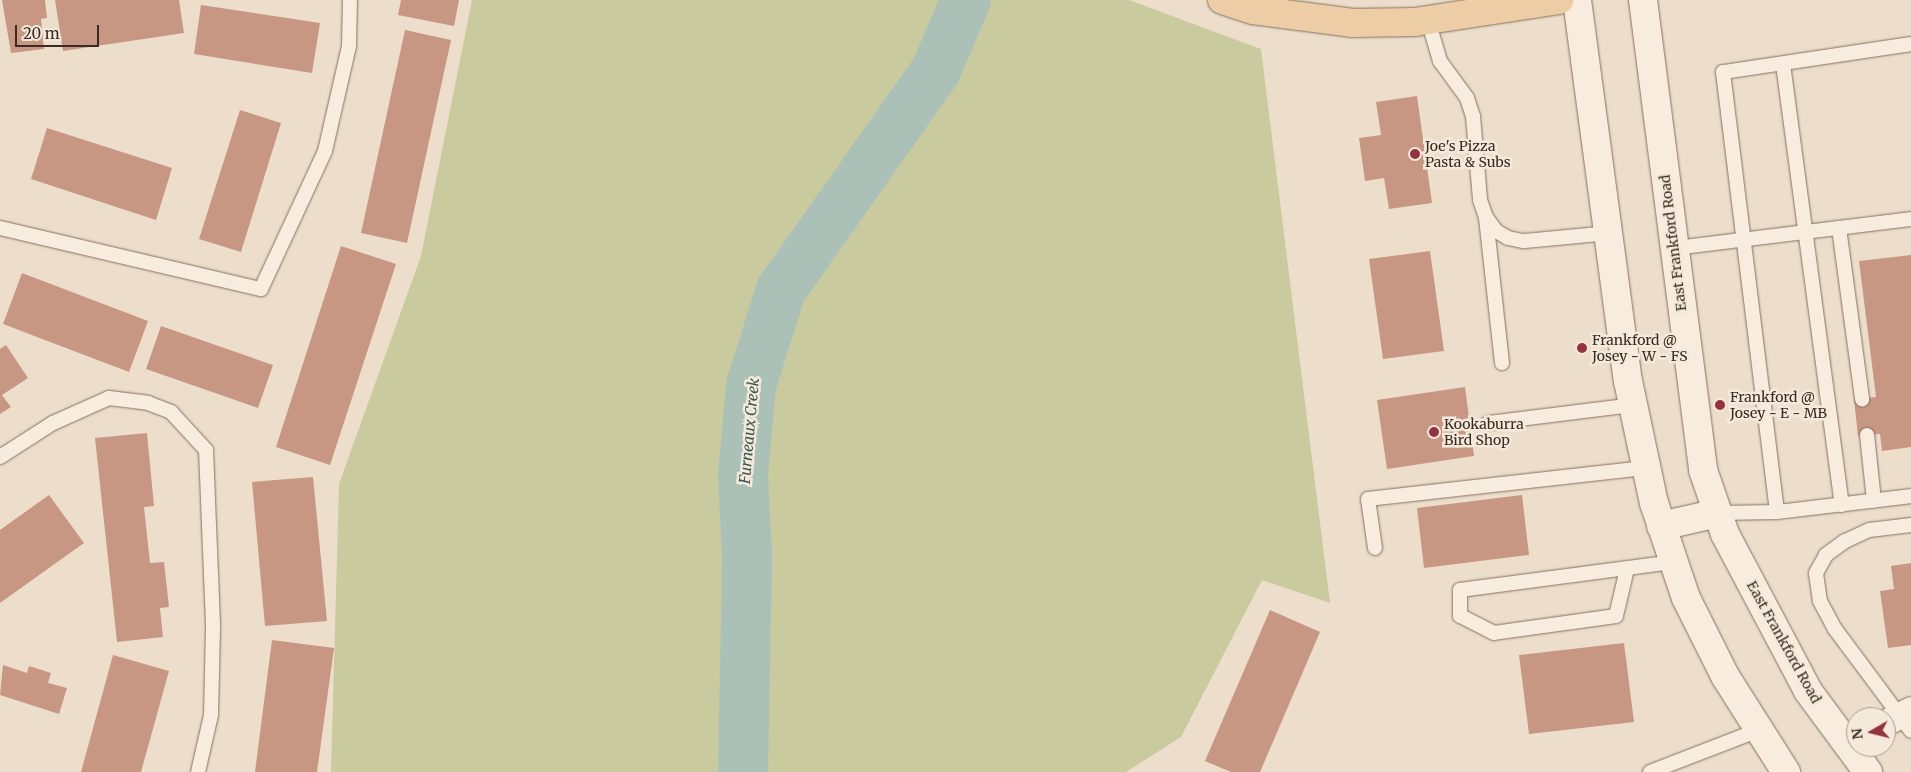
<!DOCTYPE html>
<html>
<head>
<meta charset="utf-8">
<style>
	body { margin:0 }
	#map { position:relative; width:1911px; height:772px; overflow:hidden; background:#ecdecb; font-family:Merriweather,serif }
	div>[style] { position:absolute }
	.green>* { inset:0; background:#caca9f }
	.river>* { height:50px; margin:-25px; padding:0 25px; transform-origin:25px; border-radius:25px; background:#abc1b8 }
	.building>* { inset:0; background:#c89783 }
	.roads { filter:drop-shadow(0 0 1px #887060) drop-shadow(0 0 1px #887060) }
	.lane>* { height:14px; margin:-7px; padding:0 7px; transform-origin:7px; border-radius:7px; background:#f7ecde }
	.street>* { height:26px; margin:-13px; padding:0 13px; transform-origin:13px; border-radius:13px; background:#f7ecde }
	.secondary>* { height:28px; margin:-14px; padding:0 14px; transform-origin:14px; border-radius:14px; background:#f7ecde }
	.primary>* { height:28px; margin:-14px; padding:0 14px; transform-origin:14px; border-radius:14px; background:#eccda6 }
	.dots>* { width:14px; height:14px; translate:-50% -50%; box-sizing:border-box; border:2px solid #f4e9da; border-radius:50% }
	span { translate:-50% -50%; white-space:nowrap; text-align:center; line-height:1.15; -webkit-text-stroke:5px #f4e9da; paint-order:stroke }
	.poi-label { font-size:14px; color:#3a2b22 }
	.left { translate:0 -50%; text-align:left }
	.street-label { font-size:14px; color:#3a2b22 }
	.water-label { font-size:15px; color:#325851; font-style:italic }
	.north { position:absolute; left:1846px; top:707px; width:50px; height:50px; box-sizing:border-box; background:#f4e9da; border:1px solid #aa9d90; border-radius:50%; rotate:262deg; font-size:14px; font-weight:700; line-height:20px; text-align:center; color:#3a2b22 }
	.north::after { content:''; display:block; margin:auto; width:18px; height:22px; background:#933340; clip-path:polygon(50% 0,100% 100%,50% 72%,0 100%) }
	.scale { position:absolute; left:15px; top:25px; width:84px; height:22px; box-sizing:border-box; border:2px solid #3a2b22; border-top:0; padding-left:6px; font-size:15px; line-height:18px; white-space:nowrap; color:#3a2b22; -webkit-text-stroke:4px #f4e9da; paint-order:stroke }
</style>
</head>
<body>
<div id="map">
	<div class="green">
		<div style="clip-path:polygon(472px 0,1129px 0,1261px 49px,1330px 603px,1262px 580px,1181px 737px,1126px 772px,331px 772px,339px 484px,421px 256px)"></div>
	</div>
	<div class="river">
		<div style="left:743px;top:772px;width:217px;rotate:-88.9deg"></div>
		<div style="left:747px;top:555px;width:80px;rotate:-92.9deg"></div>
		<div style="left:743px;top:475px;width:90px;rotate:-84.9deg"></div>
		<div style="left:751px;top:385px;width:100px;rotate:-72.5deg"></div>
		<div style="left:781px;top:290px;width:269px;rotate:-54.8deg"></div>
		<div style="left:936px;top:70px;width:76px;rotate:-66.8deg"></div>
	</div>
	<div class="building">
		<div style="clip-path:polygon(2px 0,45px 0,47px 18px,41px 19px,44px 49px,11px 53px)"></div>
		<div style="clip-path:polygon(55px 0,179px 0,184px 33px,63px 51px)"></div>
		<div style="clip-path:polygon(401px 0,459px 0,454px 26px,398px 15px)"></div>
		<div style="clip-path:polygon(201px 5px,320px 23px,312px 73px,194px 54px)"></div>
		<div style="clip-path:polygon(405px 30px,451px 40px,407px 243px,361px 233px)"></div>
		<div style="clip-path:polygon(1417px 96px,1432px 203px,1389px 209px,1384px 178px,1365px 181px,1359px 138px,1381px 135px,1376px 102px)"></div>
		<div style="clip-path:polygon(240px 110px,281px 123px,241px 252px,199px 239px)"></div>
		<div style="clip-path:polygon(47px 128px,172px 168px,156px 220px,31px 179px)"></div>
		<div style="clip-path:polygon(341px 246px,396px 264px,330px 465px,276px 447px)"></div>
		<div style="clip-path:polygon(1430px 251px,1444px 351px,1383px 359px,1369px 259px)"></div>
		<div style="clip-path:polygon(1911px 255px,1911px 447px,1882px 451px,1880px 434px,1858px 436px,1854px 399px,1876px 397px,1859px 261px)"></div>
		<div style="clip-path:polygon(22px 273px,148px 321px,129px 372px,3px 324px)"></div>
		<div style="clip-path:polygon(161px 326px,273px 365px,258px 408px,146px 369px)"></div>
		<div style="clip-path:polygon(6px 345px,28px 378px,2px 395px,11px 407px,0 414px,0 349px)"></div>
		<div style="clip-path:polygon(1465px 387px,1474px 456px,1387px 469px,1377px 400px)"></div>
		<div style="clip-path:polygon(147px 433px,154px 506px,144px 507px,150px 563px,164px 562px,169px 607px,160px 608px,163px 637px,117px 642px,95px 438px)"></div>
		<div style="clip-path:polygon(313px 477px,327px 621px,265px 626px,252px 482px)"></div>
		<div style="clip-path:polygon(49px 495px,84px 543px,0 603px,0 530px)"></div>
		<div style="clip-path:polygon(1522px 495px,1529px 555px,1424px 568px,1417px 508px)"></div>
		<div style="clip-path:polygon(1911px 563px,1911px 645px,1888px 648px,1880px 591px,1894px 589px,1891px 566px)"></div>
		<div style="clip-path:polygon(1270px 610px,1320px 632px,1260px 772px,1231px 772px,1205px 761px)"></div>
		<div style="clip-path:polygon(272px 640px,334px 648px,317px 772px,255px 772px)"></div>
		<div style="clip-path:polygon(1624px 643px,1634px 722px,1529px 734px,1519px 655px)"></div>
		<div style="clip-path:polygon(113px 655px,169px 671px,141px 772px,81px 772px)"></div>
		<div style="clip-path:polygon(3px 665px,27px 673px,29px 666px,51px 673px,48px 683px,67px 688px,59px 714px,0 695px)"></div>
	</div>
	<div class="roads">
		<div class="lane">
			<div style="left:1428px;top:20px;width:43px;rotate:73.7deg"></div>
			<div style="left:1440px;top:61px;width:46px;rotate:53.9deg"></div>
			<div style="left:1467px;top:98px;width:19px;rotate:72deg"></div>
			<div style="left:1473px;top:116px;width:84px;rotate:85.2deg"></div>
			<div style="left:1480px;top:200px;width:18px;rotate:71deg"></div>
			<div style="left:1486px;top:217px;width:17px;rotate:54deg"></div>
			<div style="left:1496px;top:231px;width:14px;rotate:30deg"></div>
			<div style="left:1508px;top:238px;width:16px;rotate:11deg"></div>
			<div style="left:1524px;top:241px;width:84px;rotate:-5.4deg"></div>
			<div style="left:1911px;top:44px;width:190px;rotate:171.5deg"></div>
			<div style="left:1723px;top:72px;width:443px;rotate:83deg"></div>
			<div style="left:1777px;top:512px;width:135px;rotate:-6.8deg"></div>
			<div style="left:1783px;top:64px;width:445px;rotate:82.4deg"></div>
			<div style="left:1486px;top:218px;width:146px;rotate:83.7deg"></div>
			<div style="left:0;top:228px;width:268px;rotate:13.2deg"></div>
			<div style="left:261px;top:289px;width:152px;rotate:-65.1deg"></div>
			<div style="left:325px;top:151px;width:108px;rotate:-77.1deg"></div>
			<div style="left:349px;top:46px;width:46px;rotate:-88.8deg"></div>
			<div style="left:1839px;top:228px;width:173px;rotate:82.3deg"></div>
			<div style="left:1675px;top:248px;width:238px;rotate:-7deg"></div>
			<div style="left:1488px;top:423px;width:146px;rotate:-7.1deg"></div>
			<div style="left:1867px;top:435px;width:66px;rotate:83.9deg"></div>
			<div style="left:0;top:457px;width:63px;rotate:-32.7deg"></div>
			<div style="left:53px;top:423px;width:61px;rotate:-24.1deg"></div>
			<div style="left:109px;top:398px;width:39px;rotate:7deg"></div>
			<div style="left:148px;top:403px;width:25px;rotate:21deg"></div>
			<div style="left:171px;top:412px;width:52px;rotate:47.4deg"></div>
			<div style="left:206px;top:450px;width:177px;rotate:87.7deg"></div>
			<div style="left:213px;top:627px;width:88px;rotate:91.3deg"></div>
			<div style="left:211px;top:715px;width:58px;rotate:102.8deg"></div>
			<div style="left:1718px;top:513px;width:59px;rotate:-1deg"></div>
			<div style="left:1911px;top:525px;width:42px;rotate:173.2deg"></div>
			<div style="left:1869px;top:530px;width:26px;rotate:155deg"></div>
			<div style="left:1845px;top:541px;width:24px;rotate:144deg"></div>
			<div style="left:1826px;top:555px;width:21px;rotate:119deg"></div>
			<div style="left:1816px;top:573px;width:28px;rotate:82deg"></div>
			<div style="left:1820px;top:601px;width:32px;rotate:62deg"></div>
			<div style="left:1835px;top:629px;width:127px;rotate:53.3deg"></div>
			<div style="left:1375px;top:548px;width:49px;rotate:-98.1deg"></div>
			<div style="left:1368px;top:499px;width:280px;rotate:-6.4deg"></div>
			<div style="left:1627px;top:569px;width:48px;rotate:103.2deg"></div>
			<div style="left:1616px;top:616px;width:123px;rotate:172.1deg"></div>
			<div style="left:1494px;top:633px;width:38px;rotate:-153deg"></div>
			<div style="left:1460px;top:616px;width:26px;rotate:-90deg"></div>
			<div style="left:1460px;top:590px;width:214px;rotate:-7.5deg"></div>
			<div style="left:1650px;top:772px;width:117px;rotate:-21.1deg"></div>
		</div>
		<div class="street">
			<div style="left:1886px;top:723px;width:28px;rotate:-27deg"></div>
		</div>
		<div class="secondary">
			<div style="left:1577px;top:0;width:384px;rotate:82.4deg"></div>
			<div style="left:1628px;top:381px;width:125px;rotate:78deg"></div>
			<div style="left:1654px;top:503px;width:100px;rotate:71.4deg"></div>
			<div style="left:1686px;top:598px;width:87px;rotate:63.4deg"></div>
			<div style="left:1725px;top:676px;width:114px;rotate:57.6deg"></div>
			<div style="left:1643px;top:0;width:474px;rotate:82.7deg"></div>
			<div style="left:1703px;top:470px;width:68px;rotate:71deg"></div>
			<div style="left:1725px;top:534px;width:178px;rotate:62.1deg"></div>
			<div style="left:1808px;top:691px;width:101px;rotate:53.5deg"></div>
			<div style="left:1661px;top:526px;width:58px;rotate:-12.8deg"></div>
		</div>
		<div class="primary">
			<div style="left:1222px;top:0;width:33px;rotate:18deg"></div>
			<div style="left:1253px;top:10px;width:101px;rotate:7.4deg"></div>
			<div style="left:1353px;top:23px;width:62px;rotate:-0.9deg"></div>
			<div style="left:1415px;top:22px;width:146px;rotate:-8.7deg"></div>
		</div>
	</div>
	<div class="dots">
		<div style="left:1415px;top:154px;background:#933340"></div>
		<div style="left:1582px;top:348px;background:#933340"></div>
		<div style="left:1720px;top:405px;background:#933340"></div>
		<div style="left:1434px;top:432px;background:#933340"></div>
	</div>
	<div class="poi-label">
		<span class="left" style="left:1425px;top:154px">Joe's Pizza<br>Pasta &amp; Subs</span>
		<span class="left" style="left:1592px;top:348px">Frankford @<br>Josey - W - FS</span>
		<span class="left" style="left:1730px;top:405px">Frankford @<br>Josey - E - MB</span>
		<span class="left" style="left:1444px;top:432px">Kookaburra<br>Bird Shop</span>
	</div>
	<div class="street-label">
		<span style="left:1673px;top:243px;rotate:-97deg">East Frankford Road</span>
		<span style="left:1784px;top:642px;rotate:61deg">East Frankford Road</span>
	</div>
	<div class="water-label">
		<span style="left:749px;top:431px;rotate:-85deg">Furneaux Creek</span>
	</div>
	<div class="north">N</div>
	<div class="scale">20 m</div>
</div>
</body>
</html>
